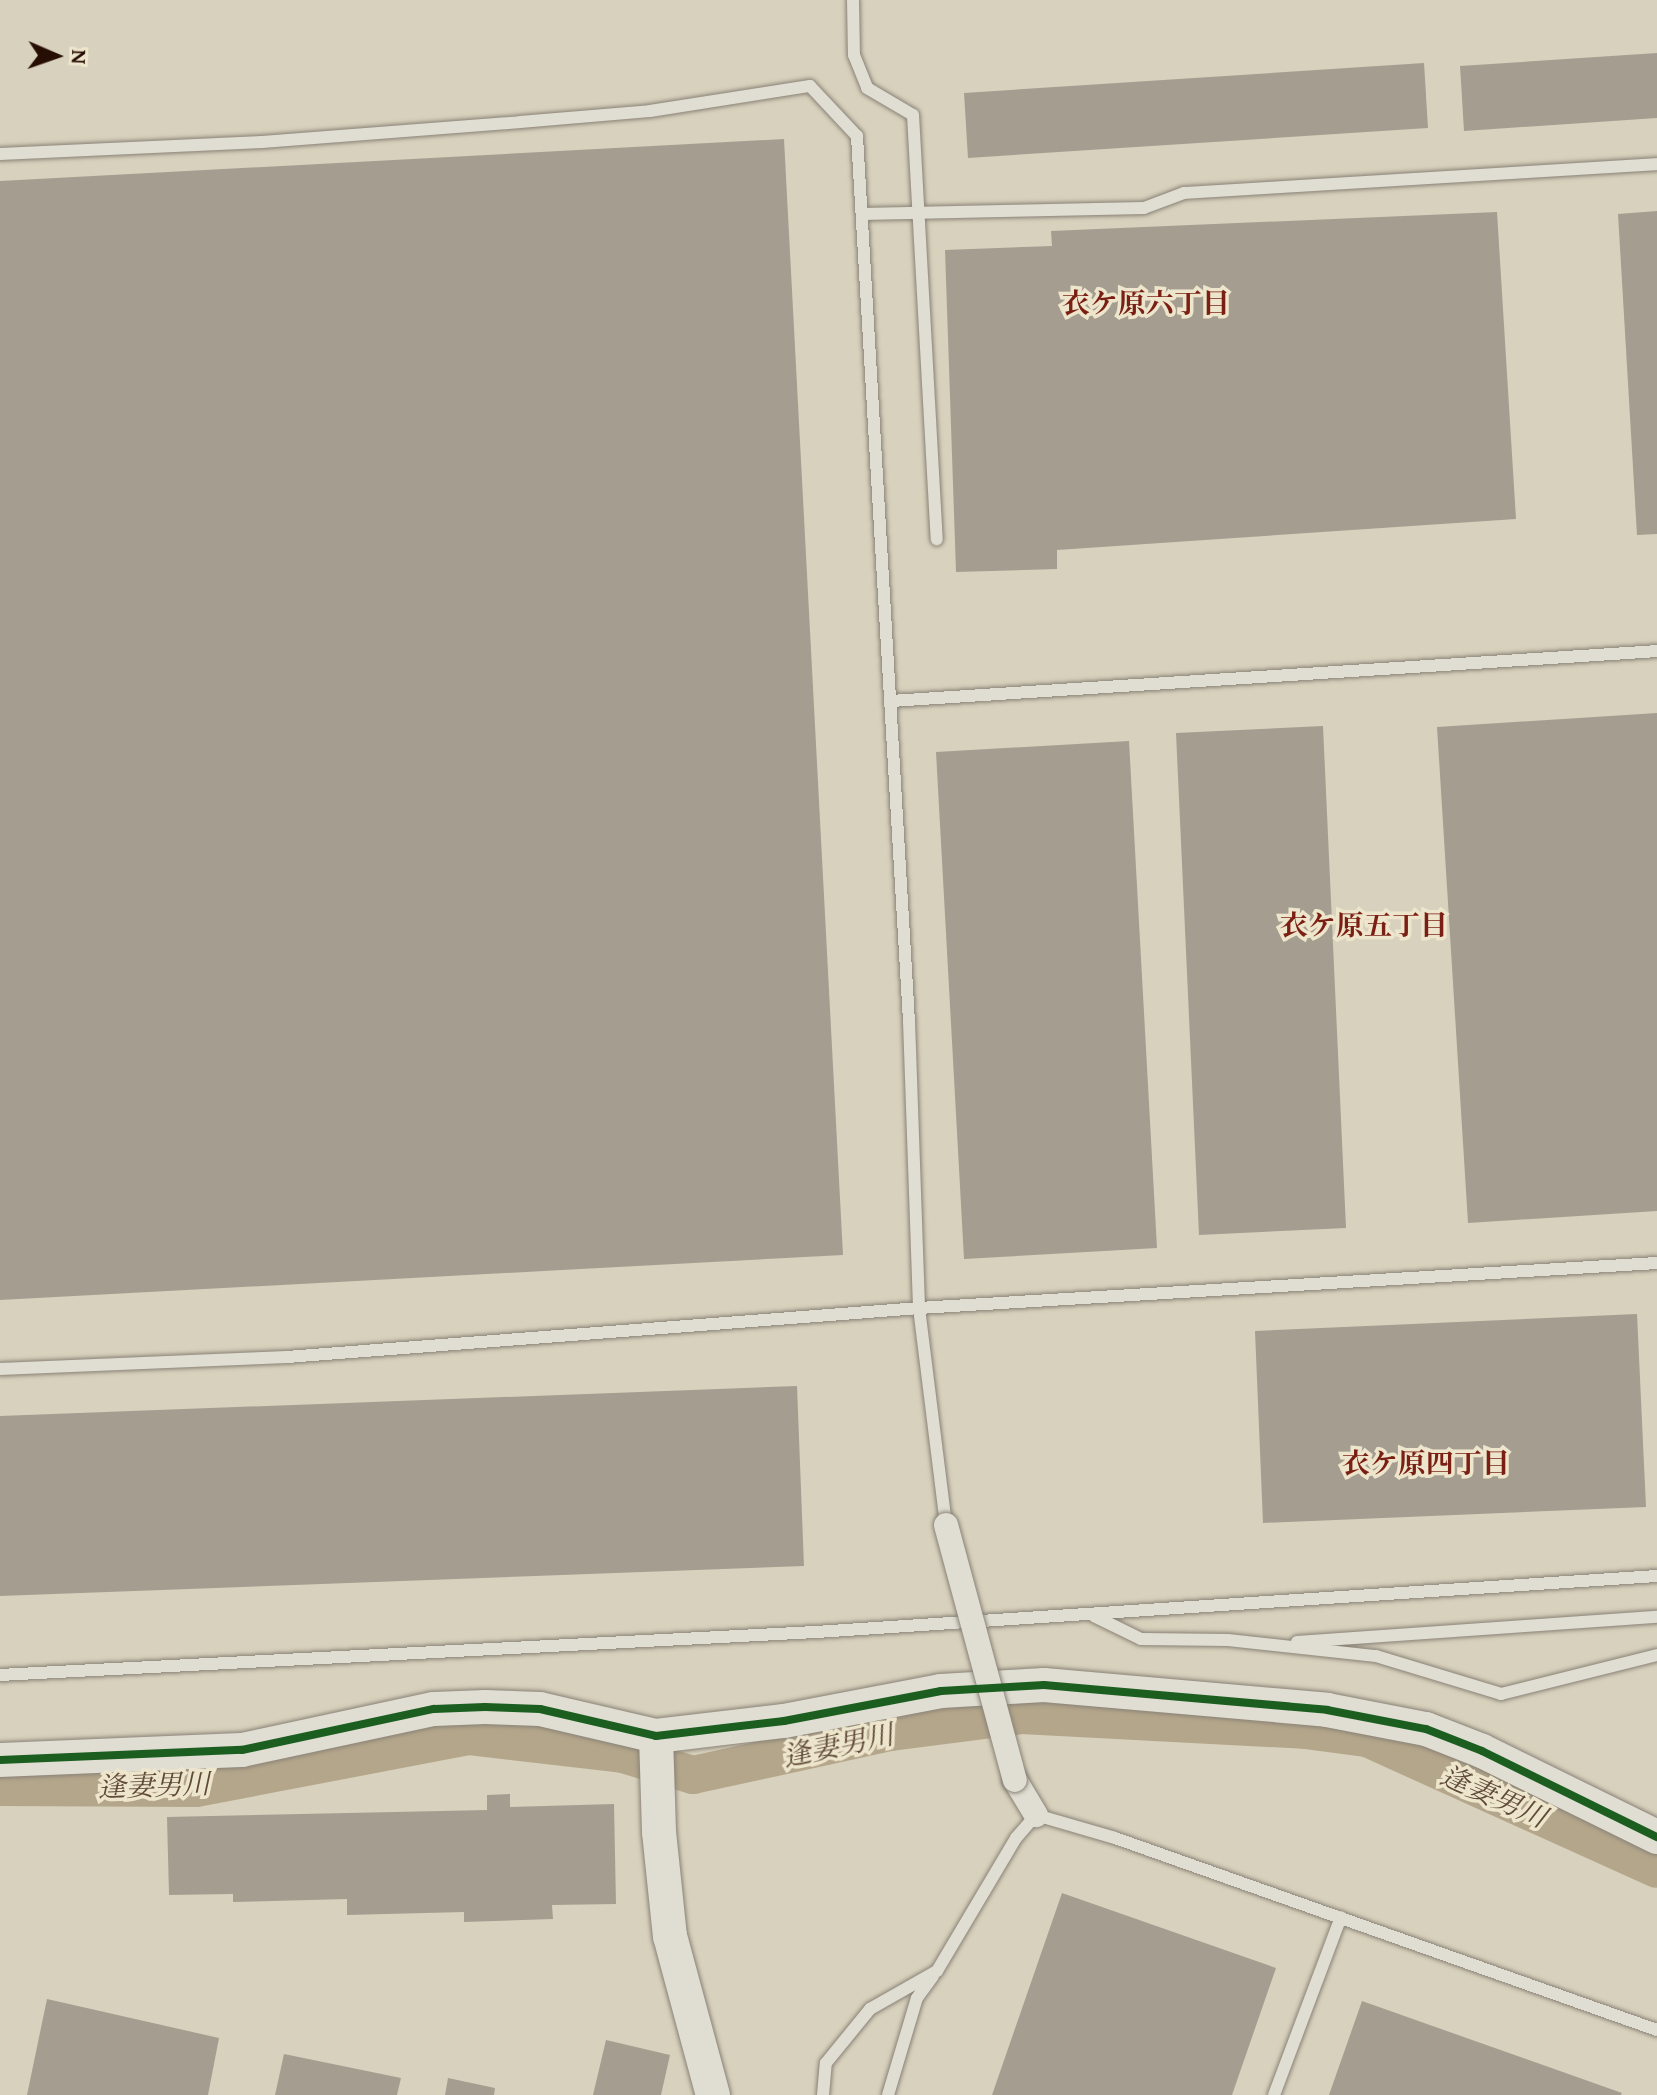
<!DOCTYPE html>
<html>
<head>
<meta charset="utf-8">
<style>
	body { margin:0 }
	#map { position:relative; width:1657px; height:2095px; overflow:hidden; background:#d8d1bd; font-family:"Gentium Book Plus","Noto Serif JP",serif }
	div>[style] { position:absolute }
	.river>* { height:38px; margin:-19px; padding:0 19px; transform-origin:19px; border-radius:19px; background:#b4a68b }
	.building>* { inset:0; background:#a59e90 }
	.roads { filter:drop-shadow(0 0 2px #898276) drop-shadow(0 0 2px #898276) }
	.lane>* { height:12px; margin:-6px; padding:0 6px; transform-origin:6px; border-radius:6px; background:#e0ddd3 }
	.street>* { height:24px; margin:-12px; padding:0 12px; transform-origin:12px; border-radius:12px; background:#e0ddd3 }
	.secondary>* { height:34px; margin:-17px; padding:0 17px; transform-origin:17px; border-radius:17px; background:#e0ddd3 }
	.bridges { filter:drop-shadow(0 0 2px #898276) drop-shadow(0 0 2px #898276) }
	.street-bridge>* { height:24px; margin:-12px; padding:0 12px; transform-origin:12px; border-radius:12px; background:#e0ddd3 }
	.cycleway>* { height:8px; margin:-4px; padding:0 4px; transform-origin:4px; border-radius:4px; background:#1b5e20 }
	span { translate:-50% -50%; white-space:nowrap; text-align:center; line-height:1.15; -webkit-text-stroke:7px #ede5cc; paint-order:stroke }
	.neighbourhood-label { font-size:28px; color:#7a1f14; font-weight:700 }
	.water-label { font-size:28px; color:#5f4a37; font-style:italic }
	.north { position:absolute; left:16px; top:16px; width:80px; height:80px; -webkit-text-stroke:6px #ede5cc; paint-order:stroke; rotate:92deg; font-size:22px; font-weight:700; line-height:32px; text-align:center; color:#270e04 }
	.north::after { content:''; display:block; margin:auto; width:28px; height:36px; background:#270e04; clip-path:polygon(50% 0,100% 100%,50% 72%,0 100%) }
</style>
</head>
<body>
<div id="map">
	<div class="river">
		<div style="left:0;top:1787px;width:196px;rotate:0.3deg"></div>
		<div style="left:196px;top:1788px;width:277px;rotate:-10.8deg"></div>
		<div style="left:468px;top:1736px;width:156px;rotate:6.6deg"></div>
		<div style="left:623px;top:1754px;width:73px;rotate:16.7deg"></div>
		<div style="left:693px;top:1775px;width:203px;rotate:-12.3deg"></div>
		<div style="left:891px;top:1732px;width:132px;rotate:-7.4deg"></div>
		<div style="left:1022px;top:1715px;width:283px;rotate:3deg"></div>
		<div style="left:1305px;top:1730px;width:63px;rotate:7.4deg"></div>
		<div style="left:1367px;top:1738px;width:318px;rotate:24.3deg"></div>
	</div>
	<div class="building">
		<div style="clip-path:polygon(1657px 53px,1657px 118px,1464px 131px,1460px 66px)"></div>
		<div style="clip-path:polygon(1424px 63px,1428px 128px,968px 158px,964px 93px)"></div>
		<div style="clip-path:polygon(784px 139px,843px 1255px,0 1300px,0 181px)"></div>
		<div style="clip-path:polygon(1657px 211px,1657px 534px,1637px 535px,1618px 214px)"></div>
		<div style="clip-path:polygon(1497px 212px,1516px 519px,1057px 550px,1057px 569px,956px 572px,945px 250px,1052px 246px,1051px 231px)"></div>
		<div style="clip-path:polygon(1657px 713px,1657px 1211px,1468px 1223px,1437px 727px)"></div>
		<div style="clip-path:polygon(1323px 726px,1346px 1228px,1199px 1235px,1176px 733px)"></div>
		<div style="clip-path:polygon(1129px 741px,1157px 1248px,964px 1259px,936px 752px)"></div>
		<div style="clip-path:polygon(1637px 1314px,1646px 1507px,1263px 1523px,1255px 1331px)"></div>
		<div style="clip-path:polygon(797px 1386px,804px 1566px,0 1596px,0 1416px)"></div>
		<div style="clip-path:polygon(510px 1794px,510px 1807px,614px 1804px,616px 1904px,552px 1905px,553px 1919px,464px 1922px,464px 1912px,347px 1915px,347px 1899px,233px 1902px,233px 1894px,169px 1895px,167px 1817px,487px 1810px,487px 1795px)"></div>
		<div style="clip-path:polygon(1062px 1893px,1276px 1968px,1232px 2095px,992px 2095px)"></div>
		<div style="clip-path:polygon(47px 1999px,219px 2038px,208px 2095px,27px 2095px)"></div>
		<div style="clip-path:polygon(1362px 2001px,1622px 2093px,1621px 2095px,1329px 2095px)"></div>
		<div style="clip-path:polygon(606px 2040px,670px 2055px,661px 2095px,593px 2095px)"></div>
		<div style="clip-path:polygon(284px 2054px,401px 2078px,397px 2095px,275px 2095px)"></div>
		<div style="clip-path:polygon(448px 2078px,495px 2088px,494px 2095px,445px 2095px)"></div>
	</div>
	<div class="roads">
		<div class="lane">
			<div style="left:853px;top:0;width:55px;rotate:89deg"></div>
			<div style="left:854px;top:55px;width:35px;rotate:68deg"></div>
			<div style="left:867px;top:88px;width:53px;rotate:30.4deg"></div>
			<div style="left:913px;top:115px;width:425px;rotate:86.8deg"></div>
			<div style="left:0;top:154px;width:262px;rotate:-2.6deg"></div>
			<div style="left:262px;top:142px;width:259px;rotate:-4.4deg"></div>
			<div style="left:520px;top:122px;width:130px;rotate:-4.8deg"></div>
			<div style="left:650px;top:111px;width:162px;rotate:-8.9deg"></div>
			<div style="left:810px;top:86px;width:69px;rotate:46.8deg"></div>
			<div style="left:857px;top:136px;width:887px;rotate:86.64deg"></div>
			<div style="left:909px;top:1021px;width:287px;rotate:88deg"></div>
			<div style="left:919px;top:1308px;width:219px;rotate:82.9deg"></div>
			<div style="left:862px;top:214px;width:282px;rotate:-1.2deg"></div>
			<div style="left:1144px;top:208px;width:43px;rotate:-20.6deg"></div>
			<div style="left:1184px;top:193px;width:474px;rotate:-3.5deg"></div>
			<div style="left:891px;top:701px;width:768px;rotate:-3.73deg"></div>
			<div style="left:0;top:1369px;width:287px;rotate:-2.4deg"></div>
			<div style="left:287px;top:1357px;width:634px;rotate:-4.43deg"></div>
			<div style="left:919px;top:1308px;width:739px;rotate:-3.49deg"></div>
			<div style="left:1094px;top:1616px;width:52px;rotate:26.1deg"></div>
			<div style="left:1141px;top:1639px;width:87px;rotate:0.7deg"></div>
			<div style="left:1228px;top:1640px;width:149px;rotate:6.2deg"></div>
			<div style="left:1376px;top:1656px;width:131px;rotate:16.9deg"></div>
			<div style="left:1501px;top:1694px;width:161px;rotate:-14deg"></div>
			<div style="left:1297px;top:1642px;width:361px;rotate:-4deg"></div>
			<div style="left:0;top:1675px;width:817px;rotate:-3.02deg"></div>
			<div style="left:816px;top:1632px;width:843px;rotate:-3.81deg"></div>
			<div style="left:823px;top:2095px;width:32px;rotate:-85deg"></div>
			<div style="left:826px;top:2063px;width:70px;rotate:-50.8deg"></div>
			<div style="left:870px;top:2009px;width:77px;rotate:-29.6deg"></div>
			<div style="left:937px;top:1971px;width:155px;rotate:-59.3deg"></div>
			<div style="left:1016px;top:1838px;width:30px;rotate:-49deg"></div>
			<div style="left:1036px;top:1815px;width:82px;rotate:16.2deg"></div>
			<div style="left:1115px;top:1838px;width:575px;rotate:19.51deg"></div>
			<div style="left:888px;top:2095px;width:101px;rotate:-73.4deg"></div>
			<div style="left:917px;top:1998px;width:27px;rotate:-54deg"></div>
			<div style="left:1274px;top:2095px;width:190px;rotate:-69.4deg"></div>
		</div>
		<div class="street">
			<div style="left:1015px;top:1780px;width:41px;rotate:59deg"></div>
		</div>
		<div class="secondary">
			<div style="left:656px;top:1736px;width:96px;rotate:88.2deg"></div>
			<div style="left:659px;top:1832px;width:105px;rotate:84deg"></div>
			<div style="left:670px;top:1936px;width:165px;rotate:74.9deg"></div>
			<div style="left:0;top:1760px;width:242px;rotate:-2.4deg"></div>
			<div style="left:242px;top:1750px;width:196px;rotate:-12.1deg"></div>
			<div style="left:434px;top:1709px;width:51px;rotate:-2.2deg"></div>
			<div style="left:485px;top:1707px;width:55px;rotate:2.1deg"></div>
			<div style="left:540px;top:1709px;width:119px;rotate:13.1deg"></div>
			<div style="left:656px;top:1736px;width:129px;rotate:-6.7deg"></div>
			<div style="left:784px;top:1721px;width:160px;rotate:-10.8deg"></div>
			<div style="left:941px;top:1691px;width:103px;rotate:-3.3deg"></div>
			<div style="left:1044px;top:1685px;width:284px;rotate:5deg"></div>
			<div style="left:1327px;top:1710px;width:101px;rotate:10.9deg"></div>
			<div style="left:1426px;top:1729px;width:60px;rotate:21.4deg"></div>
			<div style="left:1482px;top:1751px;width:195px;rotate:26.2deg"></div>
		</div>
	</div>
	<div class="bridges">
		<div class="street-bridge">
			<div style="left:946px;top:1525px;width:264px;rotate:74.9deg"></div>
		</div>
	</div>
	<div class="cycleway">
		<div style="left:0;top:1760px;width:242px;rotate:-2.4deg"></div>
		<div style="left:242px;top:1750px;width:196px;rotate:-12.1deg"></div>
		<div style="left:434px;top:1709px;width:51px;rotate:-2.2deg"></div>
		<div style="left:485px;top:1707px;width:55px;rotate:2.1deg"></div>
		<div style="left:540px;top:1709px;width:119px;rotate:13.1deg"></div>
		<div style="left:656px;top:1736px;width:129px;rotate:-6.7deg"></div>
		<div style="left:784px;top:1721px;width:160px;rotate:-10.8deg"></div>
		<div style="left:941px;top:1691px;width:103px;rotate:-3.3deg"></div>
		<div style="left:1044px;top:1685px;width:284px;rotate:5deg"></div>
		<div style="left:1327px;top:1710px;width:101px;rotate:10.9deg"></div>
		<div style="left:1426px;top:1729px;width:60px;rotate:21.4deg"></div>
		<div style="left:1482px;top:1751px;width:195px;rotate:26.2deg"></div>
	</div>
	<div class="neighbourhood-label">
		<span style="left:1146px;top:303px">衣ケ原六丁目</span>
		<span style="left:1364px;top:925px">衣ケ原五丁目</span>
		<span style="left:1426px;top:1463px">衣ケ原四丁目</span>
	</div>
	<div class="water-label">
		<span style="left:838px;top:1745px;rotate:-12deg">逢妻男川</span>
		<span style="left:154px;top:1785px;rotate:-2deg">逢妻男川</span>
		<span style="left:1494px;top:1796px;rotate:24deg">逢妻男川</span>
	</div>
	<div class="north">N</div>
</div>
</body>
</html>
